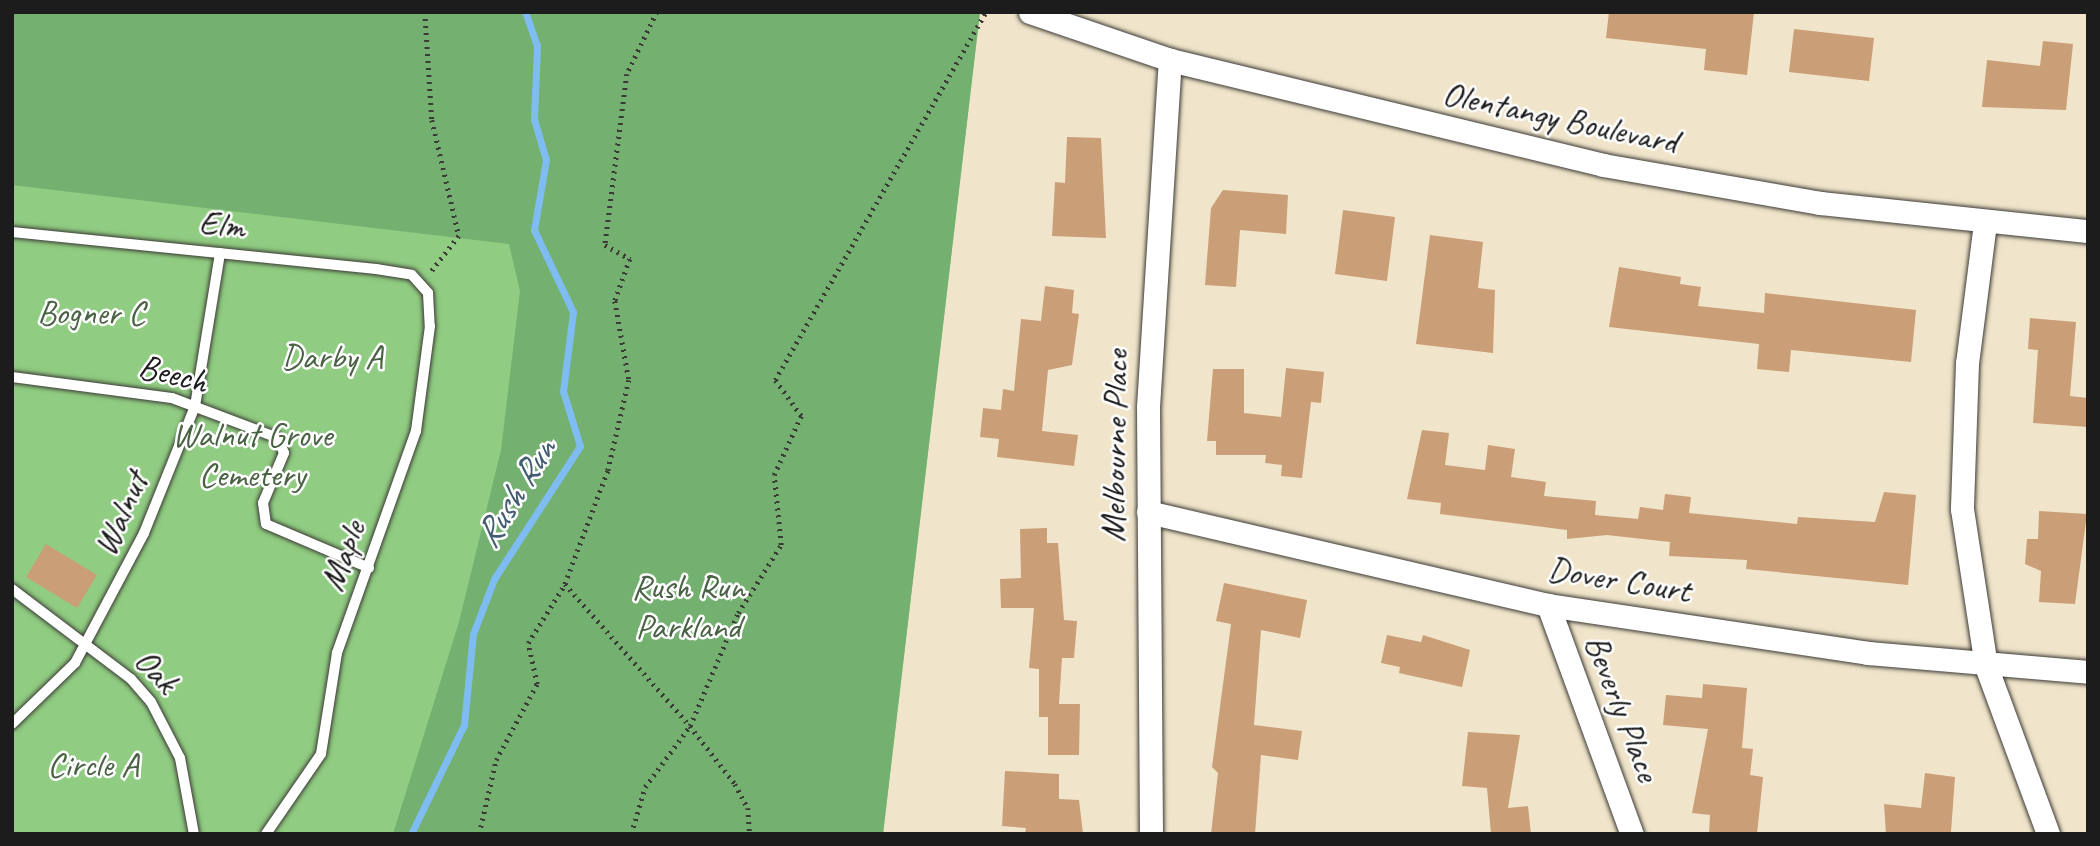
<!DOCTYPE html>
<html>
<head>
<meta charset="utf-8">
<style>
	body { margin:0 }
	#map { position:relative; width:2100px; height:846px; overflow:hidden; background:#f0e5ca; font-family:Caveat,sans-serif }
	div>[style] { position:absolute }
	.green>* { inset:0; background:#90cc81 }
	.forest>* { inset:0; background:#74b06f }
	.stream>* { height:7px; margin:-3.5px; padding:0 3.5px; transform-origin:3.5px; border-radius:3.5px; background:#7ebcf1 }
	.building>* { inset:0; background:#ca9e77 }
	.path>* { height:4.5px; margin-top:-2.25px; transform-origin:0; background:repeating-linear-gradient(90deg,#3c3a36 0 2px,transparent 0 7px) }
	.roads { filter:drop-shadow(0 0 2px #3c3a36) drop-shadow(0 0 2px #3c3a36) }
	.service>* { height:10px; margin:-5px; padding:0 5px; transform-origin:5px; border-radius:5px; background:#fff }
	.minor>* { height:23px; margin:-11.5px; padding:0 11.5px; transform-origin:11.5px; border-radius:11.5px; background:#fff }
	span { translate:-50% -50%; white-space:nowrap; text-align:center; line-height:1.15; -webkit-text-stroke:5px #fff; paint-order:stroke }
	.street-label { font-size:35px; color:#1c1c1c }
	.park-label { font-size:35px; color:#4a6244 }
	.water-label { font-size:37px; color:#435c71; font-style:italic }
	.frame { position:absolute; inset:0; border:14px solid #1c1c1c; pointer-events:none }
</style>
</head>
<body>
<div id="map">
	<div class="green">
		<div style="clip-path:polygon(12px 12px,980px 12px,883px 834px,12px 834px)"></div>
	</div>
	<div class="forest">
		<div style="clip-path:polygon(12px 12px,980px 12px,883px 834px,393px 834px,459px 622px,501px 450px,520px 291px,509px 244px,12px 185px)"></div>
	</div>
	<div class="stream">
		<div style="left:411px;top:834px;width:121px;rotate:-64.1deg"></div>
		<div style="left:464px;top:725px;width:91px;rotate:-84.4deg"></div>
		<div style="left:473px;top:634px;width:59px;rotate:-69.1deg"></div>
		<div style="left:494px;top:579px;width:158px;rotate:-57.1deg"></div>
		<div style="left:580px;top:446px;width:58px;rotate:-107.2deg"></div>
		<div style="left:563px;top:391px;width:80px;rotate:-82.8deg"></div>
		<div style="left:573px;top:312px;width:91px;rotate:-115.4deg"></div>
		<div style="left:534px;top:230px;width:71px;rotate:-80.3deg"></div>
		<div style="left:546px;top:160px;width:43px;rotate:-106.3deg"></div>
		<div style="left:534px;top:119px;width:73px;rotate:-87.6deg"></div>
		<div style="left:537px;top:46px;width:36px;rotate:-109deg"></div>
	</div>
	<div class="building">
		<div style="clip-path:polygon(1609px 12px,1754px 12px,1747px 75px,1704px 70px,1706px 49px,1606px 38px)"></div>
		<div style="clip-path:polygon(1794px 29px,1874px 38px,1869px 81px,1789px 72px)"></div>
		<div style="clip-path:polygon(2043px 41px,2073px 44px,2066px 110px,1982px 107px,1987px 60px,2040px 66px)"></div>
		<div style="clip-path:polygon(1067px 137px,1101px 138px,1106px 238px,1052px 236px,1055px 182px,1065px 183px)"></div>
		<div style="clip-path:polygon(1223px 190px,1288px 195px,1286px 234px,1240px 230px,1236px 287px,1205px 285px,1211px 208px)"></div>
		<div style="clip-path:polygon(1343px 210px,1395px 217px,1387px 281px,1335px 274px)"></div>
		<div style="clip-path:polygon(1430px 235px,1483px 242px,1478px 288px,1495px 290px,1493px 353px,1416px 344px)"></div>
		<div style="clip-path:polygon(1619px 267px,1681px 277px,1680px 284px,1701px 287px,1698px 306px,1764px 313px,1765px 293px,1916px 310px,1911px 362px,1791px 350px,1789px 372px,1757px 369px,1759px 344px,1609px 327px)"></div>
		<div style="clip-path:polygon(1045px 286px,1074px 290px,1072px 313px,1079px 314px,1072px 365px,1048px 370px,1042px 431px,1078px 435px,1074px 466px,997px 457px,999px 439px,980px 437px,983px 408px,1001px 410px,1003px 389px,1014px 391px,1021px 319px,1041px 321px)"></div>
		<div style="clip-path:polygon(2030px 318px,2076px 322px,2070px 396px,2088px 398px,2088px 427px,2033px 423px,2038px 350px,2028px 349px)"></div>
		<div style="clip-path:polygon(1286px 368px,1324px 372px,1321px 403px,1311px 402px,1302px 478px,1281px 476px,1282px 465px,1265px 463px,1266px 455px,1216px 455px,1216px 441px,1207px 441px,1213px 369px,1244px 369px,1244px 413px,1281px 417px)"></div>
		<div style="clip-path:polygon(1422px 430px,1449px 433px,1445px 465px,1485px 470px,1488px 445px,1515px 449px,1511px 477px,1546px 482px,1544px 496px,1596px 501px,1595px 515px,1638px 519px,1640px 507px,1663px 510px,1665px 494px,1691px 497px,1689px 513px,1797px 524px,1798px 517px,1875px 522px,1884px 492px,1916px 495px,1908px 585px,1746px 569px,1747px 560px,1669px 556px,1670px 542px,1607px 535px,1567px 539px,1567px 530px,1559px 529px,1440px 514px,1441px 503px,1407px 499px)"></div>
		<div style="clip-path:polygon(2039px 511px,2087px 514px,2075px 604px,2039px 602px,2041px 571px,2025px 564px,2027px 539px,2038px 539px)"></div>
		<div style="clip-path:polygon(1047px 528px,1047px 543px,1058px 543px,1064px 620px,1077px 621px,1074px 658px,1062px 658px,1059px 704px,1080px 704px,1079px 755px,1048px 755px,1048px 717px,1039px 717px,1039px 669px,1029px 668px,1034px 608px,1001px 608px,1000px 579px,1021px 578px,1020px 529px)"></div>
		<div style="clip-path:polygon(46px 544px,97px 575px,77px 608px,26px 577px)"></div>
		<div style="clip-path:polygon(1224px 583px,1307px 600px,1300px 638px,1261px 630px,1254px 725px,1302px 731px,1298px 760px,1261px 755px,1255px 834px,1211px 834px,1218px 773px,1212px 767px,1231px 624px,1216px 621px)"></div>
		<div style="clip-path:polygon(1387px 635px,1421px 642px,1423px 635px,1470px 650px,1462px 687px,1399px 673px,1400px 667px,1381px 663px)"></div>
		<div style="clip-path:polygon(1703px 684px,1747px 688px,1742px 748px,1753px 749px,1750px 775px,1763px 777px,1757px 834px,1709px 834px,1710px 815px,1692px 813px,1708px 729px,1663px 725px,1666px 695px,1702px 698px)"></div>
		<div style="clip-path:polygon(1468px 732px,1520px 735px,1508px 808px,1528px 806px,1531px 834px,1491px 834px,1487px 788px,1462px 786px)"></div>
		<div style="clip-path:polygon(1005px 771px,1059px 774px,1059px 799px,1079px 800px,1083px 834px,1025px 834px,1026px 828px,1002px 826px)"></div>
		<div style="clip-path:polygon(1925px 773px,1955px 777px,1951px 832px,1886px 834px,1884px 804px,1921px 808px)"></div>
	</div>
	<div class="path">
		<div style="left:425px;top:12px;width:108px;rotate:86.3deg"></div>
		<div style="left:432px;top:120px;width:119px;rotate:76.9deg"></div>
		<div style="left:459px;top:236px;width:46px;rotate:127.9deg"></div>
		<div style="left:657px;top:12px;width:69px;rotate:115.8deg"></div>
		<div style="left:627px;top:74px;width:172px;rotate:97.3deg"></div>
		<div style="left:605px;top:245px;width:29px;rotate:29deg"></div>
		<div style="left:630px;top:259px;width:45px;rotate:109.7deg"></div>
		<div style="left:615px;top:301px;width:80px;rotate:80deg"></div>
		<div style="left:629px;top:380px;width:93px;rotate:103deg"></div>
		<div style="left:608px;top:471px;width:121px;rotate:110.8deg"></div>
		<div style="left:565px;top:584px;width:189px;rotate:48.6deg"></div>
		<div style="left:690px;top:726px;width:123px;rotate:-67deg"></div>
		<div style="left:738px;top:613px;width:80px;rotate:-57.7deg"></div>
		<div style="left:781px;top:545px;width:70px;rotate:-95.7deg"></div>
		<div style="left:774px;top:475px;width:65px;rotate:-65.4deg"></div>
		<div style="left:801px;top:416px;width:44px;rotate:-125.8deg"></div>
		<div style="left:775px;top:380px;width:424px;rotate:-60.2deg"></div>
		<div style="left:479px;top:834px;width:76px;rotate:-77.1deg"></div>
		<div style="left:496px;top:760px;width:86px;rotate:-61.7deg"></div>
		<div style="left:537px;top:684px;width:42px;rotate:-102.4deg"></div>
		<div style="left:528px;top:643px;width:70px;rotate:-57.9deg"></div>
		<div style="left:631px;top:834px;width:49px;rotate:-73.4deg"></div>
		<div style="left:645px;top:787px;width:76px;rotate:-53.6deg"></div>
		<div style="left:690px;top:726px;width:73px;rotate:52.2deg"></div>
		<div style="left:735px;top:784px;width:27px;rotate:62deg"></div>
		<div style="left:748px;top:808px;width:26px;rotate:86deg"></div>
	</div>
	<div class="roads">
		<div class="service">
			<div style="left:12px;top:232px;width:366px;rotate:5.8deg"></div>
			<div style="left:376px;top:269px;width:36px;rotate:9deg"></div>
			<div style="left:412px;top:275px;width:24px;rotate:48deg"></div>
			<div style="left:428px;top:293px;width:33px;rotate:87deg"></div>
			<div style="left:430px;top:326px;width:106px;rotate:97.6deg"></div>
			<div style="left:416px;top:431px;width:236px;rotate:109.6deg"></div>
			<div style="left:337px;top:653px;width:102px;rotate:99deg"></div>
			<div style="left:321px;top:754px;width:97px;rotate:124.5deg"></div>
			<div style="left:12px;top:377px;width:161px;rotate:7.5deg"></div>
			<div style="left:172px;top:398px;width:113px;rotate:20.7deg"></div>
			<div style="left:278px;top:438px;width:16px;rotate:68deg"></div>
			<div style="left:284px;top:453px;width:54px;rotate:112.8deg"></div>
			<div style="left:263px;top:503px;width:21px;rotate:82deg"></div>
			<div style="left:266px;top:524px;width:112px;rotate:23.1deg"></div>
			<div style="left:12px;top:589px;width:149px;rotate:37.1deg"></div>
			<div style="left:131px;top:679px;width:30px;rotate:49deg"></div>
			<div style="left:151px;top:702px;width:63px;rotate:62.6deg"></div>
			<div style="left:180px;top:758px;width:77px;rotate:79.6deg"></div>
			<div style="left:12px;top:724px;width:88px;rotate:-44.1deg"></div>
			<div style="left:75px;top:663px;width:147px;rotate:-62deg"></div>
			<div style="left:144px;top:533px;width:137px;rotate:-68.1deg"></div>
			<div style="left:195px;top:406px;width:155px;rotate:-80.7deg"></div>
		</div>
		<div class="minor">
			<div style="left:1030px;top:12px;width:148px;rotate:18.9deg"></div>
			<div style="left:1170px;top:60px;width:446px;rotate:13.6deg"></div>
			<div style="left:1603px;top:165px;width:220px;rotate:9.9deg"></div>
			<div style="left:1820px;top:203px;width:269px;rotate:6deg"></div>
			<div style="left:1985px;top:223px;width:141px;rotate:97.3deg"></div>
			<div style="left:1967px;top:363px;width:146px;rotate:92deg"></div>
			<div style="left:1962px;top:509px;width:159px;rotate:81.3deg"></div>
			<div style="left:1986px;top:666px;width:179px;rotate:69.7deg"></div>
			<div style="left:1148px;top:512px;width:411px;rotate:13.1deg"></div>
			<div style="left:1548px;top:605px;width:324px;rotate:8.5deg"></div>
			<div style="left:1868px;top:653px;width:221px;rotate:4.9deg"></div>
			<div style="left:1548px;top:605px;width:244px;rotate:69.9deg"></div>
			<div style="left:1151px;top:834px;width:427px;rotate:-90.4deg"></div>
			<div style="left:1148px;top:407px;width:348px;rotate:-86.4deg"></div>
		</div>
	</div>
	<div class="street-label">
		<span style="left:1560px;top:118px;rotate:12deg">Olentangy Boulevard</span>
		<span style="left:222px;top:225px;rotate:6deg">Elm</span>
		<span style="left:173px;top:374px;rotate:14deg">Beech</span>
		<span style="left:1115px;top:446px;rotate:-89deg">Melbourne Place</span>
		<span style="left:121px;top:514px;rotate:-66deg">Walnut</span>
		<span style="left:343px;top:556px;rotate:-70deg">Maple</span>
		<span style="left:1619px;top:580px;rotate:9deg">Dover Court</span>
		<span style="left:156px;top:671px;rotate:48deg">Oak</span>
		<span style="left:1622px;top:708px;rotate:69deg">Beverly Place</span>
	</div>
	<div class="park-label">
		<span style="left:91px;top:313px">Bogner C</span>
		<span style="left:332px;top:357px">Darby A</span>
		<span style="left:252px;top:455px">Walnut Grove<br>Cemetery</span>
		<span style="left:688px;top:607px">Rush Run<br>Parkland</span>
		<span style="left:93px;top:765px">Circle A</span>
	</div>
	<div class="water-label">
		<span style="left:515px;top:493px;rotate:-58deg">Rush Run</span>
	</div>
	<div class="frame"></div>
</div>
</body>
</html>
